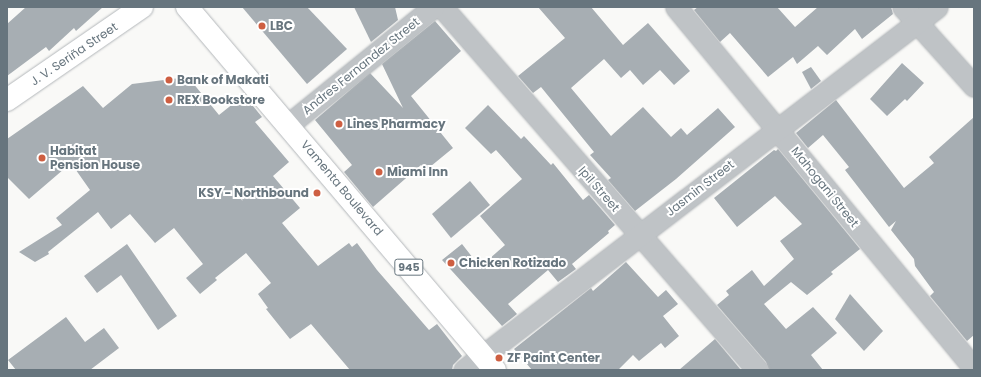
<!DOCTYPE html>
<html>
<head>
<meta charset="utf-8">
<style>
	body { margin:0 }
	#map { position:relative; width:981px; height:377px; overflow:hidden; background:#f9f9f7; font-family:Poppins,sans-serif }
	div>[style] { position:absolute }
	.building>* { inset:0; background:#a7aeb3 }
	.roads { filter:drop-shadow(0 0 1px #b3b7ba) drop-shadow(0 0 1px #b3b7ba) }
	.minor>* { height:21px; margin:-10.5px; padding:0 10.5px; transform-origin:10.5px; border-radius:10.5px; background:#bfc3c6 }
	.major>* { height:22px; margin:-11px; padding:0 11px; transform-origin:11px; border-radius:11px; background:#fff }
	.dots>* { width:11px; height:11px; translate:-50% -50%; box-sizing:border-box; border:2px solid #fff; border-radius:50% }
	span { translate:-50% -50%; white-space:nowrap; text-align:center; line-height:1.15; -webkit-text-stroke:4px #fff; paint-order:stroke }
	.shield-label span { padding:1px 3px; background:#fff; border:1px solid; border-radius:3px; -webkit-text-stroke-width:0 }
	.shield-label { font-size:11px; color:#67757e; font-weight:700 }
	.poi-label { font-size:12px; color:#67757e; font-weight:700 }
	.left { translate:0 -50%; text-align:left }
	.right { translate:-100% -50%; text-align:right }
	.street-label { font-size:12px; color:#67757e }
	.frame { position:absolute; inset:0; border:8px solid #67757e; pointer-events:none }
</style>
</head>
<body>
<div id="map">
	<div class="building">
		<div style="clip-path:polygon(26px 7px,103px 7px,76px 31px,74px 28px,49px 51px,46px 47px,7px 76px,7px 24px)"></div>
		<div style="clip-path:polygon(242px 7px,307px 7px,347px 49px,307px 84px)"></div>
		<div style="clip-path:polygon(354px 7px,395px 7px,398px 20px,371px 42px)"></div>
		<div style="clip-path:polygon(538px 7px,591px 7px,623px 45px,648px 23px,690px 71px,674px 85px,660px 70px,643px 85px,630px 70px,621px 78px,604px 59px,571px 88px,611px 136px,643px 107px,671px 137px,681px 128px,687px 135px,718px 108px,735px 127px,676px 179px,635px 211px,608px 180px,611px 178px,590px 155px,594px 152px,541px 87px,533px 93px,518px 76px,565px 38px)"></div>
		<div style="clip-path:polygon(698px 7px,777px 7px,795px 27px,818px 7px,891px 7px,893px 14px,862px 39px,855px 29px,827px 55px,818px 46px,797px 64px,793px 57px,768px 77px,730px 33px,720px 42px,694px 10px)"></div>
		<div style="clip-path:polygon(435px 21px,461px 51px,411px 96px,453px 148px,425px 171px,421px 165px,373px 207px,344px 172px,352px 165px,315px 120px,370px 73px,403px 108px,382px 64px)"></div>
		<div style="clip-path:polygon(902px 63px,924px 83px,907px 101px,905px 99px,887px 116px,870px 99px)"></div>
		<div style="clip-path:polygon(811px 67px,821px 81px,811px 89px,802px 72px)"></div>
		<div style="clip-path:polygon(188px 77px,219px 115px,244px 95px,262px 117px,255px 122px,289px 162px,273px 176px,300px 208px,282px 223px,318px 266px,349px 243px,352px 247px,357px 243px,377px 270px,429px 330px,437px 324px,462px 356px,453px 365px,452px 370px,350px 370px,311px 324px,290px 339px,266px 309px,268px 308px,258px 294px,271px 283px,246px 253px,215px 278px,217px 280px,200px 294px,186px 278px,203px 264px,174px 228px,155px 243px,130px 214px,111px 229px,98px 212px,48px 252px,49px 254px,35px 262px,19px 252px,62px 225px,56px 218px,90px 190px,71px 163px,29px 199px,7px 177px,7px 139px,83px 86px,103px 108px,132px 84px)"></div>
		<div style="clip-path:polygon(836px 100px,904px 188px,934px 163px,929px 157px,974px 117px,974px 335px,967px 341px,930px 296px,934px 292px,915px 266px,914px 259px,891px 230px,896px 221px,889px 227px,845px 170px,849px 167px,823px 135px,808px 148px,796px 133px)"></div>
		<div style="clip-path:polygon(488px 105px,521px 139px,524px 136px,551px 165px,553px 163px,583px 200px,589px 195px,615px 225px,608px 231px,609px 233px,572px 264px,576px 269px,558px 282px,548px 270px,508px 304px,517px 314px,502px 326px,442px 260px,462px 244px,480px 267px,505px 245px,480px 216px,522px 179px,496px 150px,491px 154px,465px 128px)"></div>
		<div style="clip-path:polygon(778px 149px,860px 249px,831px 272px,833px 274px,807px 295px,791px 282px,764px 304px,786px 329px,813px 307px,837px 333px,811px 355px,823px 370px,769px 370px,766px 362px,717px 305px,729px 295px,726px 291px,752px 270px,764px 286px,794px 259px,780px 241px,802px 224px,775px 196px,737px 227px,714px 198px,774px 150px,776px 151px)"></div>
		<div style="clip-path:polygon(470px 181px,490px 205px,451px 238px,432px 214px)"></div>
		<div style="clip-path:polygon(127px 244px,177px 316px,158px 330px,121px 275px,97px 293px,84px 276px)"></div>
		<div style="clip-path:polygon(626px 262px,658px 297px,666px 290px,678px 304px,663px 316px,679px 336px,665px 348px,661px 343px,639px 361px,633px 355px,618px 370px,532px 370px,514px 349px,591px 288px,593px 291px)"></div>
		<div style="clip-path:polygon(850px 294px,883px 331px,864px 351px,835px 319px)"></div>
		<div style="clip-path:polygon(66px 317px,85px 342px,104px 328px,119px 348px,90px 370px,16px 370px,8px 360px)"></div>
		<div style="clip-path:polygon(715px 339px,741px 370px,679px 370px)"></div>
	</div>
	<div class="roads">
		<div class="minor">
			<div style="left:442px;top:7px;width:481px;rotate:49deg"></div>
			<div style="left:676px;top:7px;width:468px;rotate:50.5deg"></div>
			<div style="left:903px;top:7px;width:106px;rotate:48.1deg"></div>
			<div style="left:288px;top:125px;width:187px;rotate:-39.1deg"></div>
			<div style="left:464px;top:370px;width:596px;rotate:-37.5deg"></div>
		</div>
		<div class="major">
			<div style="left:187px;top:7px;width:476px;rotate:49.7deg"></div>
			<div style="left:7px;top:100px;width:164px;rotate:-34.6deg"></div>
		</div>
	</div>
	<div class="dots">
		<div style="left:262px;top:26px;background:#ce5f42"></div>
		<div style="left:169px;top:80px;background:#ce5f42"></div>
		<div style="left:169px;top:100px;background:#ce5f42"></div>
		<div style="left:339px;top:124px;background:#ce5f42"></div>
		<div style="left:42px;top:158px;background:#ce5f42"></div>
		<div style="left:379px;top:172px;background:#ce5f42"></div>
		<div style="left:317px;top:193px;background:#ce5f42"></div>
		<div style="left:451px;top:263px;background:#ce5f42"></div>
		<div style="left:499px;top:358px;background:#ce5f42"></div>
	</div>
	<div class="shield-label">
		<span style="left:409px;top:267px">945</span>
	</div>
	<div class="poi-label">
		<span class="left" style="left:270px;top:26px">LBC</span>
		<span class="left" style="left:177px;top:80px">Bank of Makati</span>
		<span class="left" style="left:177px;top:100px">REX Bookstore</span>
		<span class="left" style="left:347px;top:124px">Lines Pharmacy</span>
		<span class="left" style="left:50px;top:158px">Habitat<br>Pension House</span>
		<span class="left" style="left:387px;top:172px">Miami Inn</span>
		<span class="right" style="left:309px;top:193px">KSY - Northbound</span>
		<span class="left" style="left:459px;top:263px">Chicken Rotizado</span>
		<span class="left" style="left:507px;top:358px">ZF Paint Center</span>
	</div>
	<div class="street-label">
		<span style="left:74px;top:54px;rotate:-34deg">J. V. Seriña Street</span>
		<span style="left:361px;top:66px;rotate:-39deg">Andres Fernandez Street</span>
		<span style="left:825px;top:187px;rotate:51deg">Mahogani Street</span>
		<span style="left:342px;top:188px;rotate:50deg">Vamenta Boulevard</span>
		<span style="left:700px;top:188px;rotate:-38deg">Jasmin Street</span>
		<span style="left:599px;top:189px;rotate:49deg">Ipil Street</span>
	</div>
	<div class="frame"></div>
</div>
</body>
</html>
